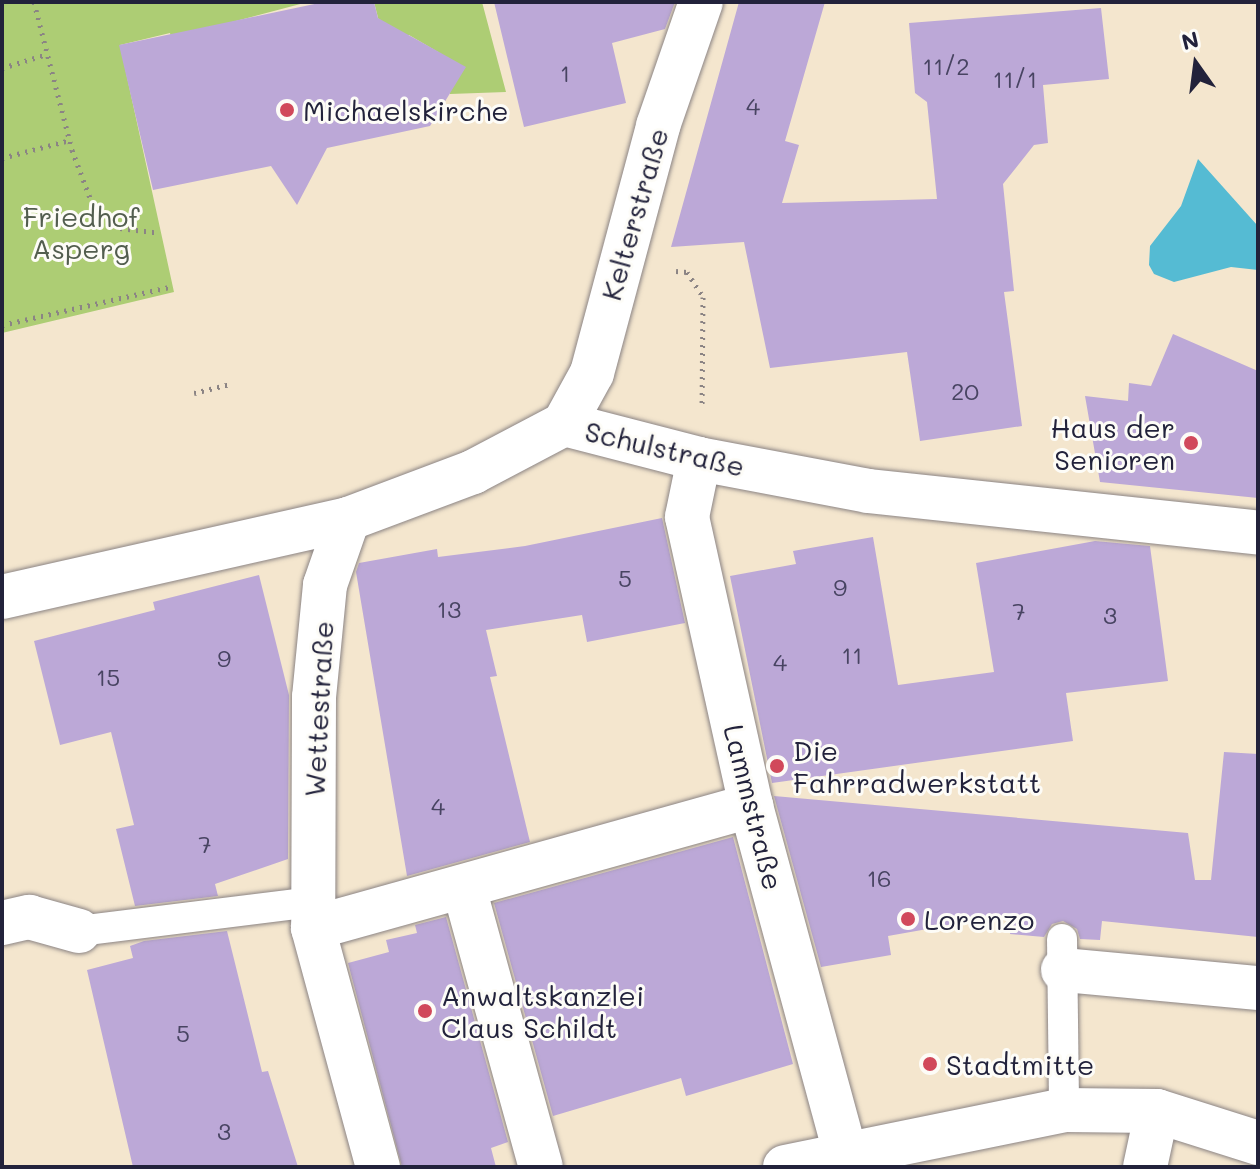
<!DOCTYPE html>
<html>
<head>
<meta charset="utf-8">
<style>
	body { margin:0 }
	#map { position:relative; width:1260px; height:1169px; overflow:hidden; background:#f4e6ce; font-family:Mali,sans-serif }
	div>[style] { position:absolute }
	.green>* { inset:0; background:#adcd74 }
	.water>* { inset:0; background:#55bbd3 }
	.building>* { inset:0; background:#bca8d7 }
	.path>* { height:5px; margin-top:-2.5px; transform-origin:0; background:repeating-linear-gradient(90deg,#8b8484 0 2px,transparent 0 8px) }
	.roads { filter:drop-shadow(0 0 2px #8b8484) drop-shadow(0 0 2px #8b8484) }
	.lane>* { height:30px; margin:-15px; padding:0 15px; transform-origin:15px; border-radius:15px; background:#fff }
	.street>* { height:44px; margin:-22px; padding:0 22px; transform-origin:22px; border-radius:22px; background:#fff }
	.secondary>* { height:44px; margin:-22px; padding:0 22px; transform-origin:22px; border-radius:22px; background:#fff }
	.dots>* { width:22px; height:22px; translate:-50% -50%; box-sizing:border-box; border:4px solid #fdfcf7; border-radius:50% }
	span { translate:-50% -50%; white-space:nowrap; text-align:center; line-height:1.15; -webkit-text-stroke:6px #fdfcf7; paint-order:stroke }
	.number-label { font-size:24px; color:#484462 }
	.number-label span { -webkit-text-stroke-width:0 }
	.poi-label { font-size:28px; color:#22223b }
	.left { translate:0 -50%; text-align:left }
	.right { translate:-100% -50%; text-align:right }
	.street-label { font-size:28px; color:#22223b }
	.park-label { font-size:28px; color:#535e4f }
	.frame { position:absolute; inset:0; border:4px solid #22223b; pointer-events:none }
	.north { position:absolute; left:1156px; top:24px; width:80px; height:80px; -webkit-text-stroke:6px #fdfcf7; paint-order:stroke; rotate:346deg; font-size:22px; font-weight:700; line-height:32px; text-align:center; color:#22223b }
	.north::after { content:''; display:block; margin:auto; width:28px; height:36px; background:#22223b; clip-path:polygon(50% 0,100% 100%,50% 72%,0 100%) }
</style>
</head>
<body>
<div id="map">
	<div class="green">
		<div style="clip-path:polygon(2px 2px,308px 2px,171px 38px,170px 33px,120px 45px,174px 292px,2px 333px)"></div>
		<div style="clip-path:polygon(374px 2px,482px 2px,506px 92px,450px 94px,438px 52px,409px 35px,384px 41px)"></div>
	</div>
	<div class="water">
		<div style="clip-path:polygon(1198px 159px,1257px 225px,1258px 270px,1231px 267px,1174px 282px,1154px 274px,1149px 265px,1150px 246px,1181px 206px)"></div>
	</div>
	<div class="building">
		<div style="clip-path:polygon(324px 2px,374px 2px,378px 18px,466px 67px,430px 126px,327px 148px,297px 205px,271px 166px,153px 190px,119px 45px)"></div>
		<div style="clip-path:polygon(494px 2px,675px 2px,665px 29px,612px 43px,626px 103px,524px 127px)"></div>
		<div style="clip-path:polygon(739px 2px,825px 2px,785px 141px,799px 145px,782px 203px,937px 199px,927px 102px,915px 93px,909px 23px,1101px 8px,1109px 79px,1043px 85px,1048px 143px,1034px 145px,1003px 184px,1014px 291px,1004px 292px,1022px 426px,920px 441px,907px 352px,770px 368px,744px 242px,671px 247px)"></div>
		<div style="clip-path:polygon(1173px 334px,1258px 371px,1258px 498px,1100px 482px,1085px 396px,1128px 401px,1129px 383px,1151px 386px)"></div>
		<div style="clip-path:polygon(662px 518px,685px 623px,587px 642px,582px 615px,486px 630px,497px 676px,490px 677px,530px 842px,407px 876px,356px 572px,359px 563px,437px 549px,438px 557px,525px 546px)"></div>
		<div style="clip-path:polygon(873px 537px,898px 685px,994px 672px,976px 563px,1095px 541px,1150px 546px,1168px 681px,1066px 693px,1073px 741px,772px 783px,730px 576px,796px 564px,793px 551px)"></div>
		<div style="clip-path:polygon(259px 575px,289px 695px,288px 859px,215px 884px,218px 896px,135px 906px,116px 829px,134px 825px,111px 732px,60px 745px,34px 641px,155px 610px,153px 602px)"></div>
		<div style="clip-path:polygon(1224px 752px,1258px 754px,1258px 937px,1102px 921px,1100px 940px,1080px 939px,1077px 929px,1063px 921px,1052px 924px,1044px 937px,1010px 934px,1012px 914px,888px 936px,891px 955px,821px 967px,774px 796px,1188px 833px,1195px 880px,1211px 880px)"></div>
		<div style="clip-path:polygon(733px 837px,793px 1064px,686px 1096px,681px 1078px,553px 1116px,494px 903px)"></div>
		<div style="clip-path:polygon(446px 917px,508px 1142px,491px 1148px,496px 1167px,402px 1167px,348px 963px,389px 952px,386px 940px,417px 933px,415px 925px)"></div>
		<div style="clip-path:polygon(227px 931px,262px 1072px,268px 1071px,298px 1167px,133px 1167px,87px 970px,133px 958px,130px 946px,144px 941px)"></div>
	</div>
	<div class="path">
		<div style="left:34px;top:2px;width:153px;rotate:75.6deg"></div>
		<div style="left:72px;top:150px;width:65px;rotate:69.3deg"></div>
		<div style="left:95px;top:211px;width:30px;rotate:34deg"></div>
		<div style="left:120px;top:228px;width:39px;rotate:7deg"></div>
		<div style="left:2px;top:68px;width:47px;rotate:-17.3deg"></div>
		<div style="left:2px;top:158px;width:70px;rotate:-14.8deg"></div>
		<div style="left:676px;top:271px;width:11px;rotate:5deg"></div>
		<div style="left:687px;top:272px;width:30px;rotate:57deg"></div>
		<div style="left:703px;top:297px;width:109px;rotate:90.5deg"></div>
		<div style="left:2px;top:325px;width:175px;rotate:-12.8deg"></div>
		<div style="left:194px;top:393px;width:38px;rotate:-14deg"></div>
	</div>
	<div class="roads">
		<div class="lane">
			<div style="left:79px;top:931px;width:236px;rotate:-7.1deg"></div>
			<div style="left:1062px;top:939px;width:171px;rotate:89.3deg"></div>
		</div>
		<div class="street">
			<div style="left:564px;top:424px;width:139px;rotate:14.5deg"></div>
			<div style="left:699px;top:459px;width:172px;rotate:10.7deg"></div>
			<div style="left:868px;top:491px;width:392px;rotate:6.1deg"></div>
			<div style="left:699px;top:459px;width:59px;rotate:101.7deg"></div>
			<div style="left:687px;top:517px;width:296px;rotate:77.5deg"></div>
			<div style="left:751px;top:806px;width:359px;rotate:74.8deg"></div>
			<div style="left:348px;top:519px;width:70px;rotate:109.2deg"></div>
			<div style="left:325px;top:585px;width:113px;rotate:95.6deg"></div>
			<div style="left:314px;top:697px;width:231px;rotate:90.2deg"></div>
			<div style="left:313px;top:928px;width:248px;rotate:74.8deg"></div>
			<div style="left:2px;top:597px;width:355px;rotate:-12.7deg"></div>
			<div style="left:348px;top:519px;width:134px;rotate:-20.6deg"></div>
			<div style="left:473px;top:472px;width:103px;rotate:-27.8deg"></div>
			<div style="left:564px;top:424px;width:58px;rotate:-61.2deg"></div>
			<div style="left:592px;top:373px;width:256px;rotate:-75deg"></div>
			<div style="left:658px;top:126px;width:131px;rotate:-70.9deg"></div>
			<div style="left:464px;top:888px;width:289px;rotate:74.6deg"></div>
			<div style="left:2px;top:923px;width:28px;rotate:-13deg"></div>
			<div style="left:29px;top:917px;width:52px;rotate:15.6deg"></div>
			<div style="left:313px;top:928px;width:455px;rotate:-15.6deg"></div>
			<div style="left:1063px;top:970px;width:196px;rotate:5.3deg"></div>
			<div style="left:1145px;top:1167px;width:57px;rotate:-77.9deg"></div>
		</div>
		<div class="secondary">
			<div style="left:785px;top:1167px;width:285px;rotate:-11.5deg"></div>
			<div style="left:1064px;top:1110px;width:93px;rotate:0.6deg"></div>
			<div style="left:1157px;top:1111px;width:106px;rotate:17.6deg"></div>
		</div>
	</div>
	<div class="dots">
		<div style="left:287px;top:110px;background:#d1495b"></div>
		<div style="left:1191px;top:443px;background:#d1495b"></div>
		<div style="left:777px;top:766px;background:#d1495b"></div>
		<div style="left:908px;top:919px;background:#d1495b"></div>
		<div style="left:425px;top:1011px;background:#d1495b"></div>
		<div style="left:930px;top:1064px;background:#d1495b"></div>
	</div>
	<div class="number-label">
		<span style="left:946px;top:66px">11/2</span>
		<span style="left:565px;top:73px">1</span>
		<span style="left:1015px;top:79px">11/1</span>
		<span style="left:753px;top:106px">4</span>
		<span style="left:965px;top:391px">20</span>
		<span style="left:625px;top:578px">5</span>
		<span style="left:840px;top:587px">9</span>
		<span style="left:449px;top:609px">13</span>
		<span style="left:1019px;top:611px">7</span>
		<span style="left:1110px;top:615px">3</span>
		<span style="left:852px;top:655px">11</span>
		<span style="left:224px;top:658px">9</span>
		<span style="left:780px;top:662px">4</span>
		<span style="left:108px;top:677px">15</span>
		<span style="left:438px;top:806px">4</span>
		<span style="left:205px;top:844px">7</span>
		<span style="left:879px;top:878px">16</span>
		<span style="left:183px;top:1033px">5</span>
		<span style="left:224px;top:1131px">3</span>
	</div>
	<div class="poi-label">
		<span class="left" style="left:303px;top:110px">Michaelskirche</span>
		<span class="right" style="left:1175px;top:443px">Haus der<br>Senioren</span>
		<span class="left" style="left:793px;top:766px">Die<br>Fahrradwerkstatt</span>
		<span class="left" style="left:924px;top:919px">Lorenzo</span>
		<span class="left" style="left:441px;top:1011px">Anwaltskanzlei<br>Claus Schildt</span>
		<span class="left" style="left:946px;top:1064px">Stadtmitte</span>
	</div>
	<div class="street-label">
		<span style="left:634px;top:214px;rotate:-74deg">Kelterstraße</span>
		<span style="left:665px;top:448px;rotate:13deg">Schulstraße</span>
		<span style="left:318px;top:709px;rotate:-87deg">Wettestraße</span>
		<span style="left:754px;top:807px;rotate:76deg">Lammstraße</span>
	</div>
	<div class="park-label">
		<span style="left:81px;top:232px">Friedhof<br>Asperg</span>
	</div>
	<div class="frame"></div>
	<div class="north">N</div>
</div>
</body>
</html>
